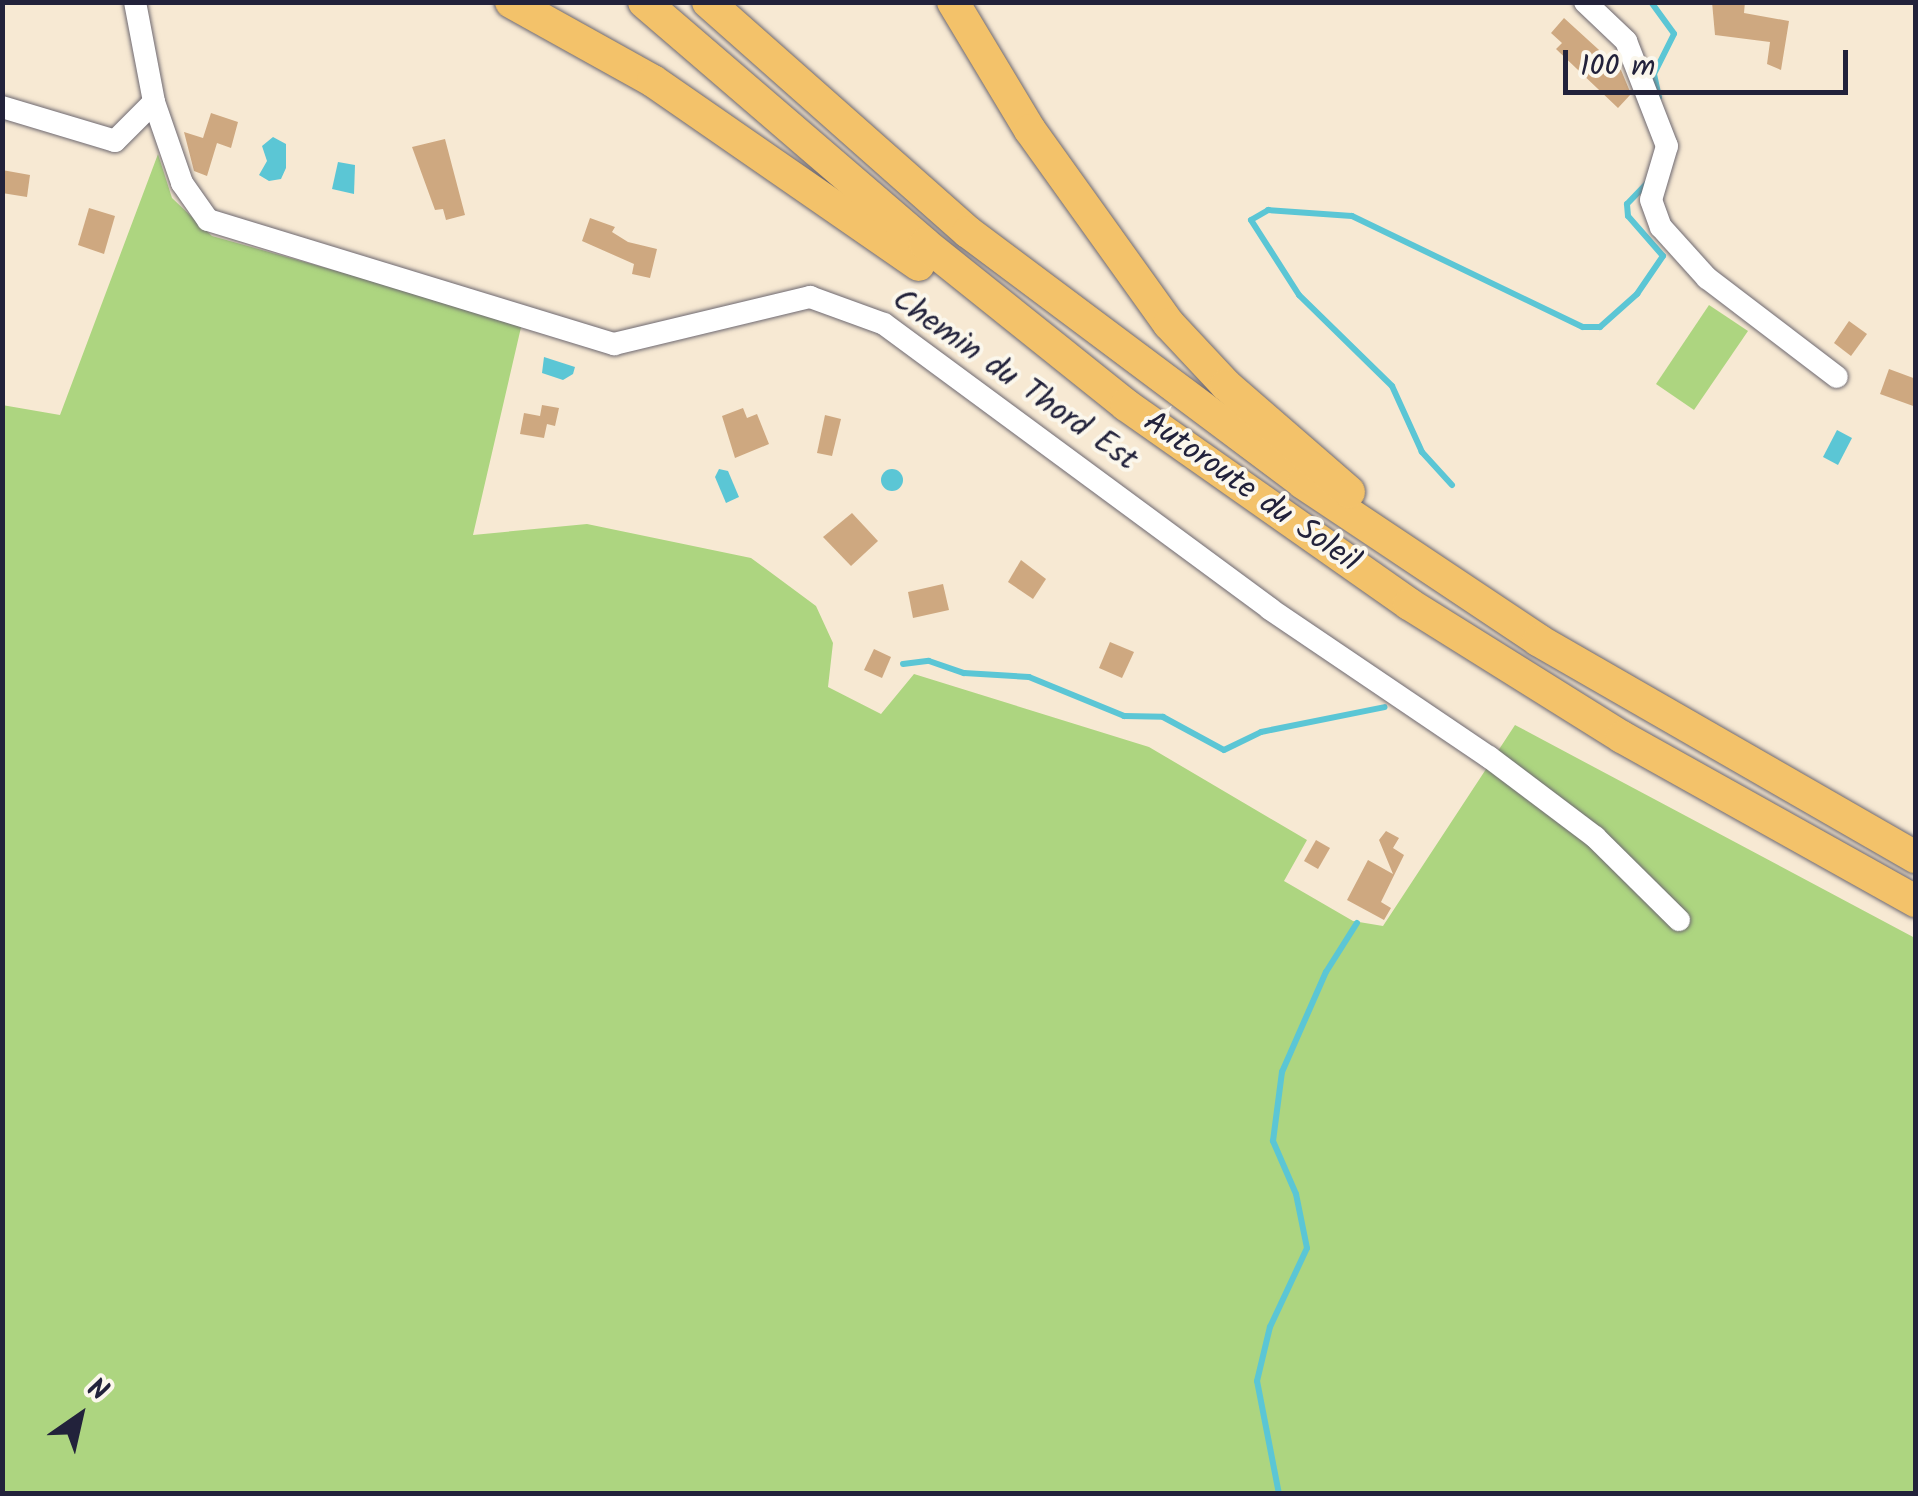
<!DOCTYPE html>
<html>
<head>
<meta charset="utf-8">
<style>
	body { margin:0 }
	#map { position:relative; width:1918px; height:1496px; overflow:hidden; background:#f7e9d3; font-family:Kalam,sans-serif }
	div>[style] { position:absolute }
	.green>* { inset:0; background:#add580 }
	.water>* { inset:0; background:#5bc6d5 }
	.round { border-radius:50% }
	.stream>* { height:6px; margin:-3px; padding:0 3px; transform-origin:3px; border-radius:3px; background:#5bc6d5 }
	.building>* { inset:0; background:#cea880 }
	.roads { filter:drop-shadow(0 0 2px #6d6870) drop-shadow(0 0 2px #6d6870) }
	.minor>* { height:22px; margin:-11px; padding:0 11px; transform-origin:11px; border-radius:11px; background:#fff }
	.highway>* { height:32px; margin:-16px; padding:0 16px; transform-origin:16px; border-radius:16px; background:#f3c26a }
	span { translate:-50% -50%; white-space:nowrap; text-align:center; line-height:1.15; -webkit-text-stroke:8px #fbf7ec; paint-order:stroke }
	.street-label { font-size:32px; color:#22223b }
	.frame { position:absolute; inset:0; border:5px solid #22223b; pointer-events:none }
	.north { position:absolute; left:30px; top:1366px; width:100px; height:100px; -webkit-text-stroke:8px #fbf7ec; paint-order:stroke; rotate:34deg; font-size:28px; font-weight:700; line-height:40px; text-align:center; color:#22223b }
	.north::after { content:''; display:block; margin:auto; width:35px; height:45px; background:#22223b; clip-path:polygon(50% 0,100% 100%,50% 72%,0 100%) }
	.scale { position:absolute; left:1563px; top:50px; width:285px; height:45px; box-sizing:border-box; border:5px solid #22223b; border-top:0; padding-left:12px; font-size:30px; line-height:35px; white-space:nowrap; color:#22223b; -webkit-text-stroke:8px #fbf7ec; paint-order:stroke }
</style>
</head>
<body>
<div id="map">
	<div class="green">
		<div style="clip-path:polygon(158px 154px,172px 198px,212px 236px,522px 323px,473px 535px,587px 524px,751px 558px,816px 606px,833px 643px,828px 687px,881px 714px,914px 674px,1149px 747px,1307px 840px,1284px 881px,1353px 921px,1383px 926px,1515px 725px,1915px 938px,1915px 1493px,3px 1493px,2px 405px,60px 415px)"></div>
		<div style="clip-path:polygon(1709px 305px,1748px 331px,1694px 410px,1656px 384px)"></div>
	</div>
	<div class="water">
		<div style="clip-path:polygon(273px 137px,286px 144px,286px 168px,281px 179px,269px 181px,259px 175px,267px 161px,262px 146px)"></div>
		<div style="clip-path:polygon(338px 162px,355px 165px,354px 194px,332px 189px)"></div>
		<div style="clip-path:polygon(544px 357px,575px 367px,573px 374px,563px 380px,542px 373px)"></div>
		<div style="clip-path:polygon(1837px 430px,1852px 438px,1838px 465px,1823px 457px)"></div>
		<div class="round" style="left:881px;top:469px;width:22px;height:22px"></div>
		<div style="clip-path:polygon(719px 469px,728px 471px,739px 497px,726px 503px,715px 477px)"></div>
	</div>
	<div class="stream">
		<div style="left:1651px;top:2px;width:39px;rotate:54deg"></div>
		<div style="left:1674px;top:34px;width:45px;rotate:116.6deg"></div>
		<div style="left:1654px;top:74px;width:24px;rotate:78deg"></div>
		<div style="left:1452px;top:485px;width:45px;rotate:-132.3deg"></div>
		<div style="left:1422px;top:452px;width:72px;rotate:-114.4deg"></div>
		<div style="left:1392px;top:386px;width:130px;rotate:-135.6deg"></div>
		<div style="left:1299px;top:295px;width:89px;rotate:-122.6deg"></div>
		<div style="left:1251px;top:220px;width:20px;rotate:-30deg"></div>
		<div style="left:1268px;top:210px;width:84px;rotate:4.1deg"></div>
		<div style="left:1352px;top:216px;width:256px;rotate:25.7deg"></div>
		<div style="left:1583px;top:327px;width:17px"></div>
		<div style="left:1600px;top:327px;width:50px;rotate:-41.7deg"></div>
		<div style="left:1637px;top:294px;width:46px;rotate:-55.6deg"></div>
		<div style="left:1663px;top:256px;width:53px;rotate:-131.2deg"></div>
		<div style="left:1628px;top:216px;width:12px;rotate:-95deg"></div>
		<div style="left:1627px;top:204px;width:30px;rotate:-46deg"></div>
		<div style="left:903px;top:664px;width:26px;rotate:-7deg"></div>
		<div style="left:929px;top:661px;width:37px;rotate:19deg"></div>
		<div style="left:964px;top:673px;width:65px;rotate:3.5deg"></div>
		<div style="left:1029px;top:677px;width:103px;rotate:22.3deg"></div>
		<div style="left:1124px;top:716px;width:39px;rotate:1deg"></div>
		<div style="left:1163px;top:717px;width:69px;rotate:28.4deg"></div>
		<div style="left:1224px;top:750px;width:41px;rotate:-25.9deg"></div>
		<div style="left:1261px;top:732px;width:126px;rotate:-11.4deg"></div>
		<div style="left:1279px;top:1494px;width:115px;rotate:-101deg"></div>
		<div style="left:1257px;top:1381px;width:56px;rotate:-76.5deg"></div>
		<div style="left:1270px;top:1327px;width:87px;rotate:-64.9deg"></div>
		<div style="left:1307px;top:1248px;width:55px;rotate:-101.5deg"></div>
		<div style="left:1296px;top:1194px;width:58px;rotate:-113.5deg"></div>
		<div style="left:1273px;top:1141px;width:70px;rotate:-82.6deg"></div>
		<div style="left:1282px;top:1072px;width:109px;rotate:-66.3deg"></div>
		<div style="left:1326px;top:972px;width:58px;rotate:-57.7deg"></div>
	</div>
	<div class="building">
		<div style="clip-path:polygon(1712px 2px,1745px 2px,1744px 13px,1789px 21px,1781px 70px,1767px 64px,1770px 42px,1715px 35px)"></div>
		<div style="clip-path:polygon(1564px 18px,1621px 70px,1631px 94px,1618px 108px,1556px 49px,1562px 43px,1551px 33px)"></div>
		<div style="clip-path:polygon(211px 113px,238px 122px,231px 148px,217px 143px,207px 176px,194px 171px,184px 132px,203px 138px)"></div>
		<div style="clip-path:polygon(445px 139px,465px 215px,446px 220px,443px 209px,435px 210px,412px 147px)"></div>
		<div style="clip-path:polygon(2px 170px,30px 175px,27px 197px,2px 193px)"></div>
		<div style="clip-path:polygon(89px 208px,115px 216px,104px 254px,78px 245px)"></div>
		<div style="clip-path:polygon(590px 218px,615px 227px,612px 232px,628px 242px,657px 249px,650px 278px,632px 274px,634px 264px,582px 241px)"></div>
		<div style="clip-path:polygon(1849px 321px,1867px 334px,1851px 356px,1834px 343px)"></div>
		<div style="clip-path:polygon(1889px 369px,1916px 379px,1916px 407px,1880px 394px)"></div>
		<div style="clip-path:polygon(542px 405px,559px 408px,555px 426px,547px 424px,544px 438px,520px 434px,524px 413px,540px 416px)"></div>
		<div style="clip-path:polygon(743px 408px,747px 418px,757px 414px,769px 444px,735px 458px,722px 416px)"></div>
		<div style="clip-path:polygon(825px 415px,841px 419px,832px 456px,817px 453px)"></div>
		<div style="clip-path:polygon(852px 513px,878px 541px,851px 566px,823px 537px)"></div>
		<div style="clip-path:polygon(1021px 560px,1046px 579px,1033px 599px,1008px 582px)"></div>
		<div style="clip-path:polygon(943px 584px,949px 610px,913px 618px,908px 592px)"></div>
		<div style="clip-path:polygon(1110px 642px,1134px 652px,1122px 678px,1099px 668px)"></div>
		<div style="clip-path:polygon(874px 649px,891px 657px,882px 678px,864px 670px)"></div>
		<div style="clip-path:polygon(1386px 831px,1399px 838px,1393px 848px,1404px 855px,1381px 902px,1391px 908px,1384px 920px,1347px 900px,1368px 860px,1393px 874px,1379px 840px)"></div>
		<div style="clip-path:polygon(1316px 840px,1330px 848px,1318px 869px,1304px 861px)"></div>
	</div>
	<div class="roads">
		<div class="minor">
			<div style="left:135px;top:2px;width:102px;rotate:79.2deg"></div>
			<div style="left:154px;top:102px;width:86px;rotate:70.9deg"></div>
			<div style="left:182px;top:183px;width:45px;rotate:54.9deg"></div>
			<div style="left:208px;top:220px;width:425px;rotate:17deg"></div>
			<div style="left:614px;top:344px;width:202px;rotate:-13.5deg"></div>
			<div style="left:810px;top:297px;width:79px;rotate:20deg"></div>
			<div style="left:884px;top:324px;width:480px;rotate:36.4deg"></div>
			<div style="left:1270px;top:609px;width:264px;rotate:34.1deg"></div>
			<div style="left:1489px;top:757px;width:133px;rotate:37deg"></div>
			<div style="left:1595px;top:837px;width:118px;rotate:44.7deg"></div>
			<div style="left:1585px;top:2px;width:57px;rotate:43.6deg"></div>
			<div style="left:1626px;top:41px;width:113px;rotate:68.7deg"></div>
			<div style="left:1667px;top:146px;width:56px;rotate:106.5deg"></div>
			<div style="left:1651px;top:200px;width:29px;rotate:70deg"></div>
			<div style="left:1661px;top:227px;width:69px;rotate:48deg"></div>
			<div style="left:1707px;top:278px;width:163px;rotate:37.3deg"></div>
			<div style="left:2px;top:107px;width:118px;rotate:16.7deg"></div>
			<div style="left:115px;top:141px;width:55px;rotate:-45deg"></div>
		</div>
		<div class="highway">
			<div style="left:511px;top:2px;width:162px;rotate:29.1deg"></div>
			<div style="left:653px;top:81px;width:323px;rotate:34.7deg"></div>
			<div style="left:644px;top:2px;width:371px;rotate:40.7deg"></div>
			<div style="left:925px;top:244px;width:258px;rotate:38.7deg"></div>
			<div style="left:1126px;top:405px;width:346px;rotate:35.1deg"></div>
			<div style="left:1409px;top:604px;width:251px;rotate:32deg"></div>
			<div style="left:1622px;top:737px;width:337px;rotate:29.2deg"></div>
			<div style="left:708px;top:2px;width:347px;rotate:41.5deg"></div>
			<div style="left:968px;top:232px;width:419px;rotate:36.8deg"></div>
			<div style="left:1303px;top:483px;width:283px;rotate:33.7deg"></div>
			<div style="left:1538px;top:640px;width:436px;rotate:29.9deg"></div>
			<div style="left:953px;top:2px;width:149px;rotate:59deg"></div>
			<div style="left:1030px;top:130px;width:239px;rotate:54.4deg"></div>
			<div style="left:1169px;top:324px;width:83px;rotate:46.9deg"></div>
			<div style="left:1226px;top:385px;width:163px;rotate:41deg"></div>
		</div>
	</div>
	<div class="street-label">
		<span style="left:1014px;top:381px;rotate:35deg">Chemin du Thord Est</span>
		<span style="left:1251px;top:493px;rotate:35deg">Autoroute du Soleil</span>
	</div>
	<div class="frame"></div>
	<div class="north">N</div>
	<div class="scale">100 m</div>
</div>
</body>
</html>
